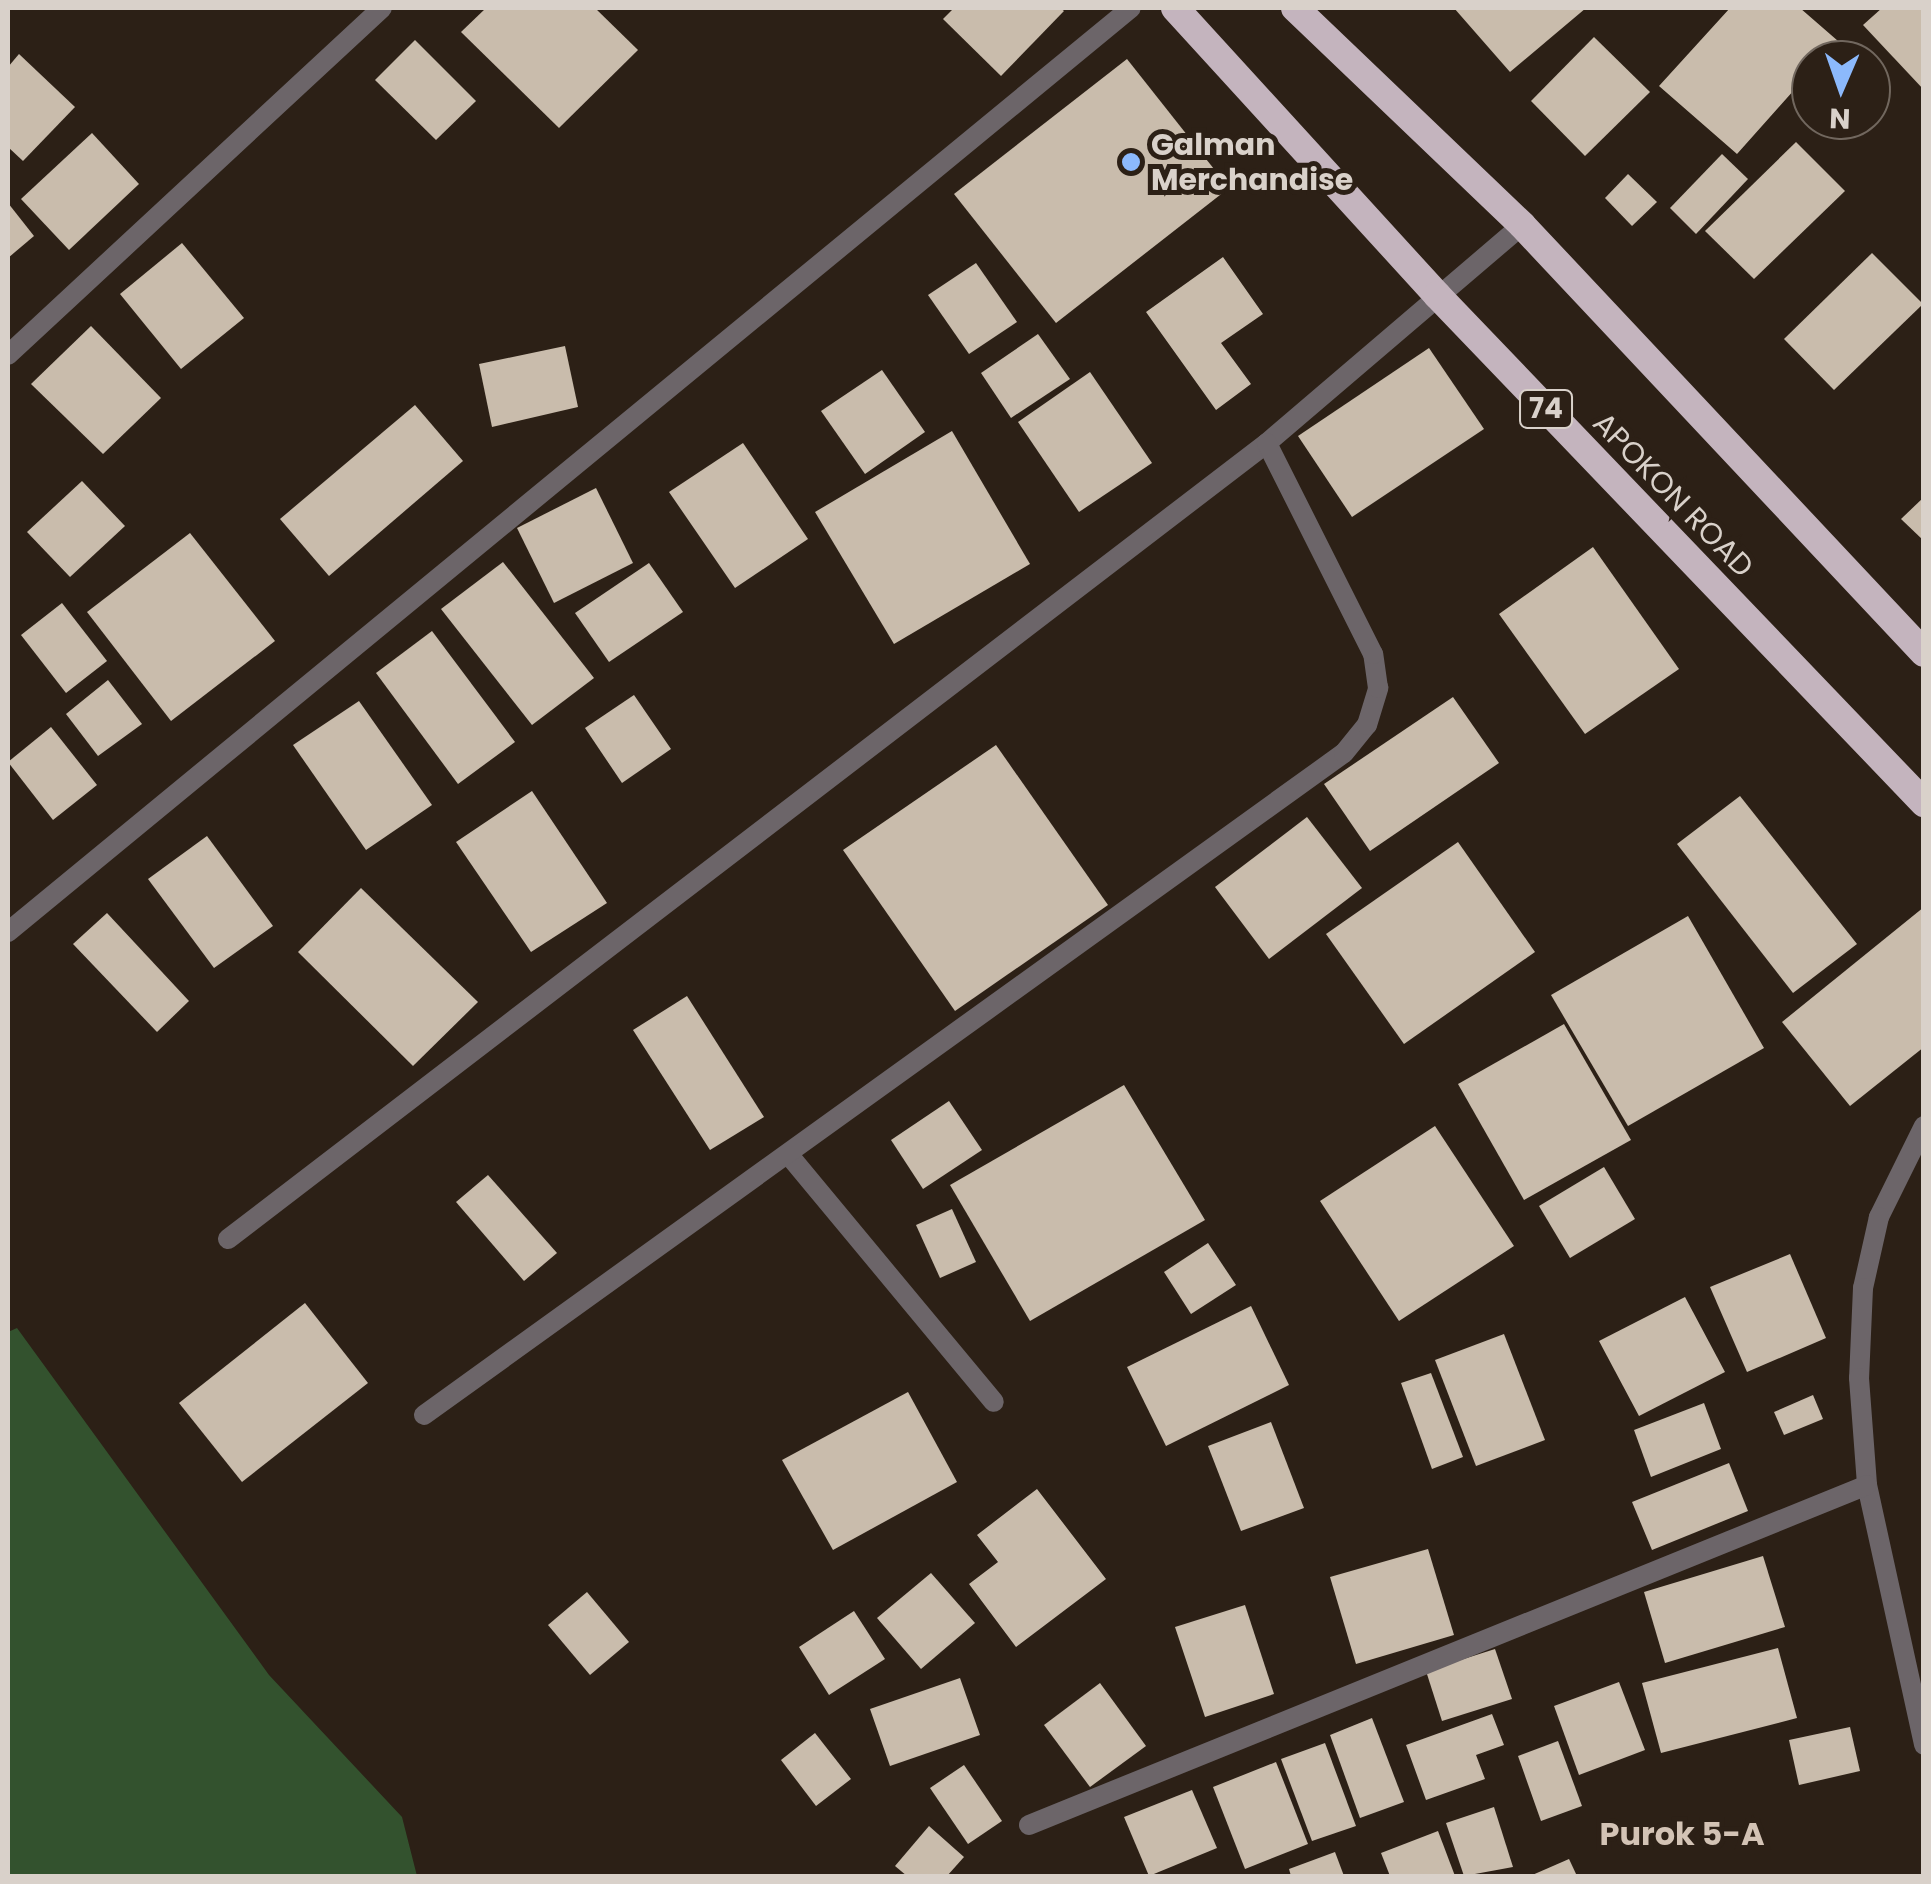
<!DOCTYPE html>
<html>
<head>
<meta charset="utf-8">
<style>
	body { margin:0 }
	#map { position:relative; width:1931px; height:1884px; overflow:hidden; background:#2c2016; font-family:Poppins,sans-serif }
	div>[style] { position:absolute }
	.forest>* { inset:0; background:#33522e }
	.building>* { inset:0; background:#c9bcac }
	.minor>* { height:20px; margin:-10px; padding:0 10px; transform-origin:10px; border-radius:10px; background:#6c6569 }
	.trunk>* { height:28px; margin:-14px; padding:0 14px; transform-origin:14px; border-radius:14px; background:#c4b4be }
	.dots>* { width:28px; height:28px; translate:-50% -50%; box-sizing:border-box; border:5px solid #2c2016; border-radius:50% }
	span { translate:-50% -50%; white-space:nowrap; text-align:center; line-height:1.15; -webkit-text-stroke:10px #2c2016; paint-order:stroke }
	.shield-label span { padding:2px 8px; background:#2c2016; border:2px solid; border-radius:8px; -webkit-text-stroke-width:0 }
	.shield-label { font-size:28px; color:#d9d1ca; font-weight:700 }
	.poi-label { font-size:30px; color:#d9d1ca; font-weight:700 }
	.left { translate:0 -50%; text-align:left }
	.street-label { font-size:30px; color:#d9d1ca }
	.neighbourhood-label { font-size:32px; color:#d3c3b5; font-weight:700 }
	.frame { position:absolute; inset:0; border:10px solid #d9d1ca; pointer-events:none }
	.north { position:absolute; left:1791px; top:40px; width:100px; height:100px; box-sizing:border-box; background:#2c2016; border:2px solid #71675e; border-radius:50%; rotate:182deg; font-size:28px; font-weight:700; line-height:40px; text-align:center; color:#d9d1ca }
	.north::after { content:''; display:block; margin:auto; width:35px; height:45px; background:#8cb9fc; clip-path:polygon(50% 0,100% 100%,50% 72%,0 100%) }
</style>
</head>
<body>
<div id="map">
	<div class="forest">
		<div style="clip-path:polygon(17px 1328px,269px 1675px,402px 1817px,417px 1876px,8px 1876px,8px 1332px)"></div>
	</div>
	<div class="building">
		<div style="clip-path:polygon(486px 8px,595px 8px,638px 50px,559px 128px,461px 32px)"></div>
		<div style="clip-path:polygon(954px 8px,1060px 8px,1064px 11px,1001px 76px,943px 19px)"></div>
		<div style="clip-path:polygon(1454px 8px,1586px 8px,1510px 72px)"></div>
		<div style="clip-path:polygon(1730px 8px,1800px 8px,1838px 41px,1821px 60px,1811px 60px,1811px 71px,1737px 154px,1659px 86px)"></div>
		<div style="clip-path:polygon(1882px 8px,1924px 8px,1924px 90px,1863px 25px)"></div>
		<div style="clip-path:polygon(1594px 37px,1650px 92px,1585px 156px,1531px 101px)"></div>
		<div style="clip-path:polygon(415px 40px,476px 101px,436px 140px,375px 80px)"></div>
		<div style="clip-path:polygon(19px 54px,75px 107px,23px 161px,8px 147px,8px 67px)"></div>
		<div style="clip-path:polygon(1127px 59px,1229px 188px,1056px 323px,954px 194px)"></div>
		<div style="clip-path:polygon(92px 133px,139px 184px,69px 250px,21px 199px)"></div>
		<div style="clip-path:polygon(1796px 142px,1845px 191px,1754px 279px,1705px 231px)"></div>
		<div style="clip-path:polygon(1722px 154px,1748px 179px,1696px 234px,1670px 208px)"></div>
		<div style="clip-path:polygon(1628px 174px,1657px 202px,1632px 226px,1605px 198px)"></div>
		<div style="clip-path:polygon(8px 203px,34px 236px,8px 258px)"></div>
		<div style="clip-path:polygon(182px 243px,244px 318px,181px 369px,120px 294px)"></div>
		<div style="clip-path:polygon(1872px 253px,1923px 304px,1834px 390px,1784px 339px)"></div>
		<div style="clip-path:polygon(1223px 257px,1263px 314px,1221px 343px,1251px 384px,1216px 410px,1146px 312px)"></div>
		<div style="clip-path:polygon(976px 263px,1017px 322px,969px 354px,928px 295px)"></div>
		<div style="clip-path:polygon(91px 326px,161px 398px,103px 454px,31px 384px)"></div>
		<div style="clip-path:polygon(1038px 334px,1070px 379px,1011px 418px,981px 373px)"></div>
		<div style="clip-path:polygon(565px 346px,578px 407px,492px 427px,479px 364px)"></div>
		<div style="clip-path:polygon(1429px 348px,1484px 429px,1352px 517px,1298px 436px)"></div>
		<div style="clip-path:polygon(882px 370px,925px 432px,865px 474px,821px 411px)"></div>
		<div style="clip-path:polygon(1090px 372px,1152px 463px,1079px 512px,1018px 422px)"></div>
		<div style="clip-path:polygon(415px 405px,463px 461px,329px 576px,280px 519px)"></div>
		<div style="clip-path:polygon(952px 431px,1030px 564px,894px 644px,815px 512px)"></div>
		<div style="clip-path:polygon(743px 443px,808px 539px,735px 588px,669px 492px)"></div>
		<div style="clip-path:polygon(82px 481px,125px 526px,70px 577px,27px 532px)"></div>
		<div style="clip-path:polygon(596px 488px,633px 563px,554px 603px,517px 528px)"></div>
		<div style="clip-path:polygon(1924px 497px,1924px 541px,1901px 519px)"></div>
		<div style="clip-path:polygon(190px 533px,275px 641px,171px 721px,87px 612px)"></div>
		<div style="clip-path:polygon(1593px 547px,1679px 669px,1585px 734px,1499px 614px)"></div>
		<div style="clip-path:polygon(503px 562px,594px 678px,532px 725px,441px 609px)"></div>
		<div style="clip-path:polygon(649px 563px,683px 612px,609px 662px,575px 613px)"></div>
		<div style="clip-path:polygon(62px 603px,107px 661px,66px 693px,21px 635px)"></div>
		<div style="clip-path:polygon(432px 631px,515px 742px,458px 784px,376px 673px)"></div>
		<div style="clip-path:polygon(108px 680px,142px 724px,98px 756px,66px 714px)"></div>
		<div style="clip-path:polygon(634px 695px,671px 749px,622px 783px,585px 728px)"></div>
		<div style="clip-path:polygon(1453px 697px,1499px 763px,1370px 851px,1324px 784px)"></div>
		<div style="clip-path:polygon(359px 701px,432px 805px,366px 850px,293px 745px)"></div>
		<div style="clip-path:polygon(51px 727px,97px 785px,53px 820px,8px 762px)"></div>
		<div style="clip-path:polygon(996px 745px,1108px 905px,955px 1011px,843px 850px)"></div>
		<div style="clip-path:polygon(532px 791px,607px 903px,531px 952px,456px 842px)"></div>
		<div style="clip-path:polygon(1740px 796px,1857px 944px,1793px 993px,1677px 844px)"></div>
		<div style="clip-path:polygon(1307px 817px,1362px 888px,1269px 959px,1215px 887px)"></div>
		<div style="clip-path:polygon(207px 836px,273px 926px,214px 968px,148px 879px)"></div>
		<div style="clip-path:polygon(1458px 842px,1535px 952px,1404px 1044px,1326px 934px)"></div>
		<div style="clip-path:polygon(361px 888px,478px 1002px,413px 1066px,298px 952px)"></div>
		<div style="clip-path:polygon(1924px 907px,1924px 1047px,1850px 1106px,1782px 1022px)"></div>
		<div style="clip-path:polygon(107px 913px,189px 1001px,157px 1032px,73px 944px)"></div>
		<div style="clip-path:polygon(1688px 916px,1764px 1048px,1628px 1126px,1551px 995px)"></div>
		<div style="clip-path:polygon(687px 996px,764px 1117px,710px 1150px,633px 1030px)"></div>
		<div style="clip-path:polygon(1564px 1024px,1631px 1140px,1524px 1200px,1458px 1084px)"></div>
		<div style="clip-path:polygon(1124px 1085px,1205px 1220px,1030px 1321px,950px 1185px)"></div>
		<div style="clip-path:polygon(949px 1101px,982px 1150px,923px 1189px,891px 1140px)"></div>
		<div style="clip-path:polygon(1435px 1126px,1514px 1246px,1399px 1321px,1320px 1201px)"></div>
		<div style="clip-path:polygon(1604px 1167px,1635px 1219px,1570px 1258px,1539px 1206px)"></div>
		<div style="clip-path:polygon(488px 1175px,557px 1253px,524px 1281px,456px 1202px)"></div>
		<div style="clip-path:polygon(952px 1209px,976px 1262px,940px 1278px,916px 1225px)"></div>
		<div style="clip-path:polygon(1208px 1243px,1236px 1285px,1191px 1314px,1164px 1272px)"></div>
		<div style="clip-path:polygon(1790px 1254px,1826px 1338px,1747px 1372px,1710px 1287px)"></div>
		<div style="clip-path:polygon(1685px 1297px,1725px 1372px,1639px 1416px,1599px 1341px)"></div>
		<div style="clip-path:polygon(305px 1303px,368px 1383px,242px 1482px,179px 1403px)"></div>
		<div style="clip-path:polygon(1251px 1306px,1289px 1385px,1166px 1446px,1127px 1367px)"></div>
		<div style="clip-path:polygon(1504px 1334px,1545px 1440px,1476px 1466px,1435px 1360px)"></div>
		<div style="clip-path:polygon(1431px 1373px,1463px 1457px,1432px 1469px,1401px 1383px)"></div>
		<div style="clip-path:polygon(908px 1392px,957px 1482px,833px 1550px,782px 1460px)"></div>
		<div style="clip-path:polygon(1813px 1395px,1823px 1419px,1784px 1435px,1774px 1412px)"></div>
		<div style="clip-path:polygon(1704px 1403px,1721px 1449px,1651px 1477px,1634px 1430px)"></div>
		<div style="clip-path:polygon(1271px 1422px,1304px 1508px,1241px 1531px,1208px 1446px)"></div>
		<div style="clip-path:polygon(1729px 1463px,1748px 1511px,1652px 1550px,1632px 1502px)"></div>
		<div style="clip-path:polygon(1037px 1489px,1106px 1579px,1016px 1647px,969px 1584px,998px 1562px,977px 1535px)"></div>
		<div style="clip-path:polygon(1428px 1549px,1454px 1635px,1356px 1664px,1330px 1577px)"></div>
		<div style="clip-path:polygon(1763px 1556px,1785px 1627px,1665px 1663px,1644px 1592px)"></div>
		<div style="clip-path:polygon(931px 1573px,975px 1623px,921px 1669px,877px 1618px)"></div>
		<div style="clip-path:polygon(587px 1592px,629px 1642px,590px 1675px,548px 1625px)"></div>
		<div style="clip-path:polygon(1245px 1605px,1274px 1694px,1205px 1717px,1175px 1627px)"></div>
		<div style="clip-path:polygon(854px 1611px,885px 1659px,829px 1695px,799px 1647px)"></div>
		<div style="clip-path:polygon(1778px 1648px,1797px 1718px,1661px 1753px,1642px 1683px)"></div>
		<div style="clip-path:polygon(1495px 1649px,1512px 1699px,1442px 1721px,1426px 1671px)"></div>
		<div style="clip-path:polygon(960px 1678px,980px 1735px,890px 1766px,870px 1709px)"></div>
		<div style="clip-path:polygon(1619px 1682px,1645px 1750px,1579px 1775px,1554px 1706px)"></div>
		<div style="clip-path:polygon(1100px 1683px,1146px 1746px,1090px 1787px,1044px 1725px)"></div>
		<div style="clip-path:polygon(1492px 1714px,1504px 1745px,1476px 1755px,1485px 1779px,1426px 1800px,1406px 1745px)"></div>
		<div style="clip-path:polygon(1372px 1718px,1404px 1802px,1360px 1818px,1330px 1735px)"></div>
		<div style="clip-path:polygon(1850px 1727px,1860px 1771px,1799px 1785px,1789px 1740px)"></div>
		<div style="clip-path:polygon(815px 1733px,851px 1779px,816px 1806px,781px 1760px)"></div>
		<div style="clip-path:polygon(1558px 1741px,1582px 1806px,1541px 1821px,1518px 1756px)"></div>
		<div style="clip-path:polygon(1325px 1743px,1356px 1826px,1312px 1841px,1281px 1759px)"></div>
		<div style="clip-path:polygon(1276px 1762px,1308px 1844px,1245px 1869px,1213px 1787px)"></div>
		<div style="clip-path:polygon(964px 1765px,1002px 1821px,968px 1844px,930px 1788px)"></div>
		<div style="clip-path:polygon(1192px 1790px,1217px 1848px,1149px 1876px,1124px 1817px)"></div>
		<div style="clip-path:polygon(1494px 1807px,1513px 1867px,1464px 1876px,1446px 1823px)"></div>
		<div style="clip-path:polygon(929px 1826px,964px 1857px,947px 1876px,907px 1876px,895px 1866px)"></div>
		<div style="clip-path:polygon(1438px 1831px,1455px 1876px,1390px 1876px,1381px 1853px)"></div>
		<div style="clip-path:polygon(1335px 1852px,1344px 1876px,1291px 1876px,1289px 1869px)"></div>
		<div style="clip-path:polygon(1569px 1859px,1577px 1876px,1530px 1876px)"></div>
	</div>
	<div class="minor">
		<div style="left:8px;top:355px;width:510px;rotate:-42.86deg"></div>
		<div style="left:8px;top:932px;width:1454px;rotate:-39.45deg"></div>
		<div style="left:1924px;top:1126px;width:102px;rotate:116.3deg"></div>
		<div style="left:1879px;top:1217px;width:73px;rotate:102.7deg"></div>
		<div style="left:1863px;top:1288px;width:90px;rotate:92.5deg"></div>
		<div style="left:1859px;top:1378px;width:107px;rotate:85.7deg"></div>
		<div style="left:1867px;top:1485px;width:266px;rotate:77.6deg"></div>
		<div style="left:788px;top:1154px;width:322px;rotate:50.3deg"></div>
		<div style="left:228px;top:1239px;width:1309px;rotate:-37.46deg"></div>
		<div style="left:1267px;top:443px;width:335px;rotate:-40.5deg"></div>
		<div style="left:424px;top:1415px;width:1133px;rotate:-35.74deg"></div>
		<div style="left:1344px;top:753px;width:36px;rotate:-51deg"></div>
		<div style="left:1367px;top:725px;width:39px;rotate:-73deg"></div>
		<div style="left:1378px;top:688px;width:34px;rotate:-98deg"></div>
		<div style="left:1373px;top:654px;width:236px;rotate:-116.7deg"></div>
		<div style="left:1029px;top:1825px;width:904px;rotate:-22.08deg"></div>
	</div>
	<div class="trunk">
		<div style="left:1175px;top:8px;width:389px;rotate:47.6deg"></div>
		<div style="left:1437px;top:295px;width:704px;rotate:46.21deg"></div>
		<div style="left:1295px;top:8px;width:314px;rotate:43.7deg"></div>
		<div style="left:1522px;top:225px;width:587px;rotate:46.79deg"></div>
	</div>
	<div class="dots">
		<div style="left:1131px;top:162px;background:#8cb9fc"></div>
	</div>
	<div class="shield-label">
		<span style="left:1546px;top:409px">74</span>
	</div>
	<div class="poi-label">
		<span class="left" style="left:1151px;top:162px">Galman<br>Merchandise</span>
	</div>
	<div class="street-label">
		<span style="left:1673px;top:495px;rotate:46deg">APOKON ROAD</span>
	</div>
	<div class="neighbourhood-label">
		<span style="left:1682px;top:1834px">Purok 5-A</span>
	</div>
	<div class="frame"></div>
	<div class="north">N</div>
</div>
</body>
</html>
